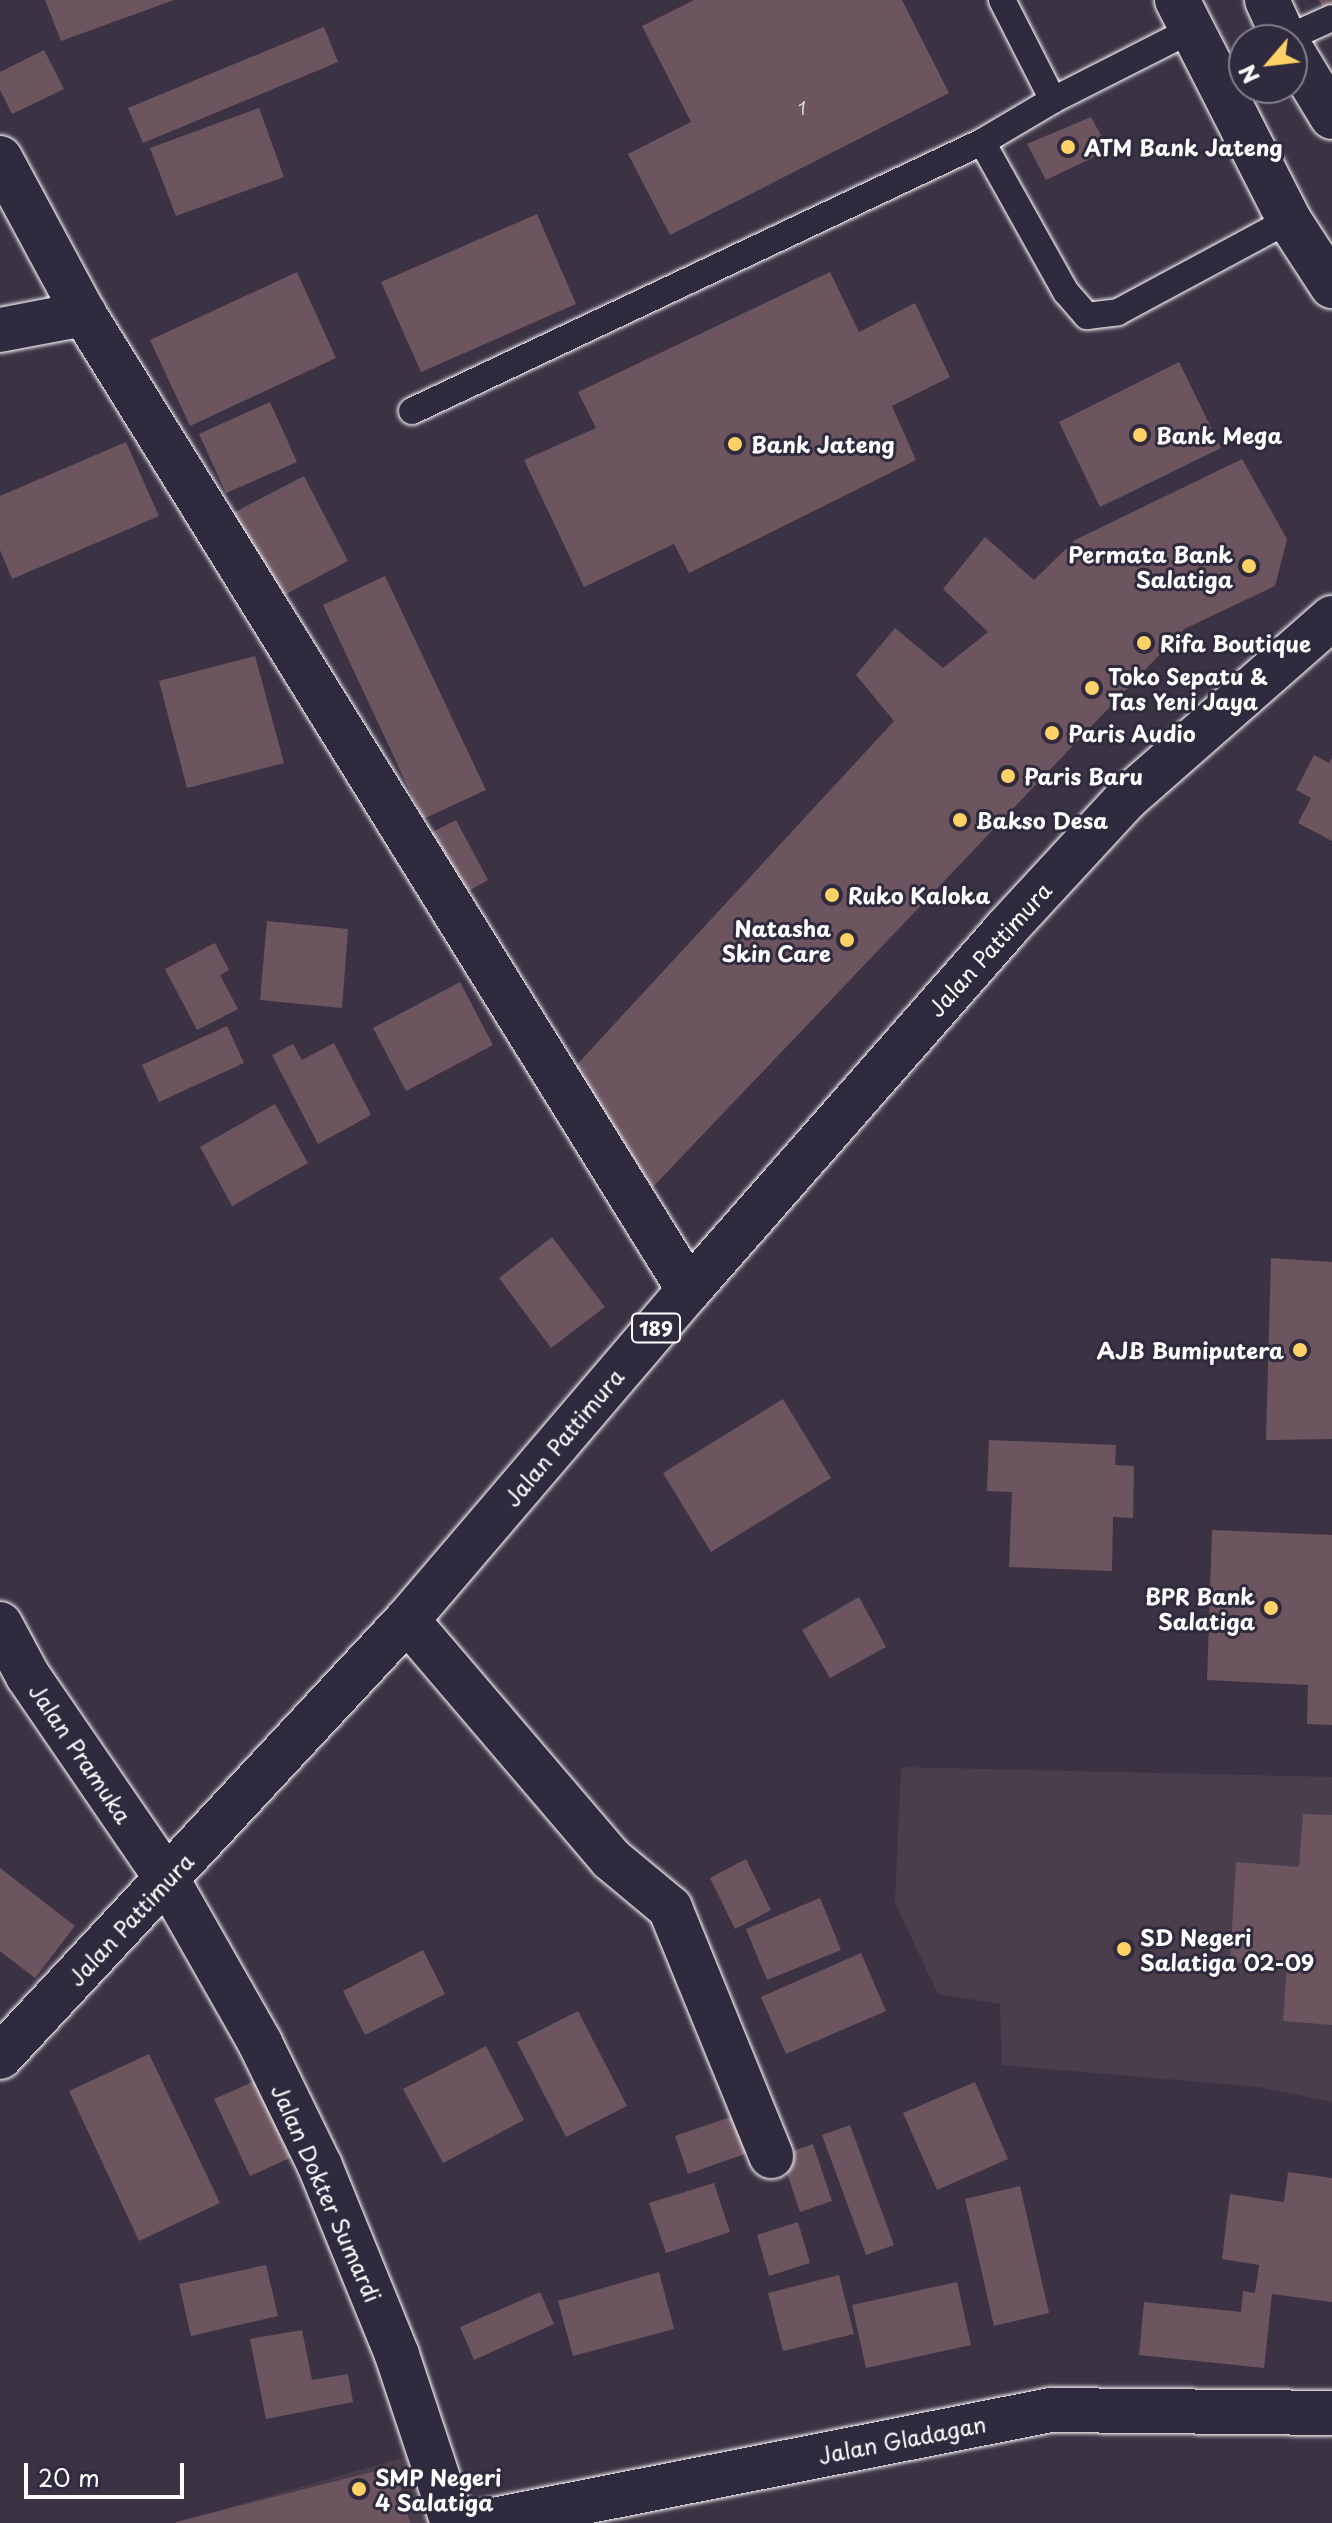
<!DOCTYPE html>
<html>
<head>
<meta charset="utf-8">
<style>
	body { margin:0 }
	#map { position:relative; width:1332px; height:2523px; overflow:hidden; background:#3b3344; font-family:"Playpen Sans",sans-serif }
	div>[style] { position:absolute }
	.built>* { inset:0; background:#4a3d4c }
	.building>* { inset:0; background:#6d555f }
	.roads { filter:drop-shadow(0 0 2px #fff) drop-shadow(0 0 2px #fff) }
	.service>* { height:26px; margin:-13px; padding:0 13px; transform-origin:13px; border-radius:13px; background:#2f2a3d }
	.minor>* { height:44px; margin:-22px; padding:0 22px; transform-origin:22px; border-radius:22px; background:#2f2a3d }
	.tertiary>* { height:44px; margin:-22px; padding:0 22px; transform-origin:22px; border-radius:22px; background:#2f2a3d }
	.primary>* { height:44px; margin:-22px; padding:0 22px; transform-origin:22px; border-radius:22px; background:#2f2a3d }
	.dots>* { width:22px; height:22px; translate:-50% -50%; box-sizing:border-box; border:4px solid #2f2a3d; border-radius:50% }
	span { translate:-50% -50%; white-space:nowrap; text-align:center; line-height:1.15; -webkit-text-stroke:6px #2f2a3d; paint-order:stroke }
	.number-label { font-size:18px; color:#dad4d7 }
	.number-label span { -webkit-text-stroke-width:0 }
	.shield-label span { padding:2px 6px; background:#2f2a3d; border:2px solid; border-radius:6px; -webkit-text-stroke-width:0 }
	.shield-label { font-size:20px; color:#fff; font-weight:700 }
	.poi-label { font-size:22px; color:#fff; font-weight:700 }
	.left { translate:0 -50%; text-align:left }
	.right { translate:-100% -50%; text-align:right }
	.street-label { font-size:22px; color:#fff }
	.north { position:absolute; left:1228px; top:24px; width:80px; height:80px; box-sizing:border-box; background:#2f2a3d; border:2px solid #827f8b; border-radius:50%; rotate:242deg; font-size:22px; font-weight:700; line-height:32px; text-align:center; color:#fff }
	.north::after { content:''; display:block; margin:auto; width:28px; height:36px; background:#ffd166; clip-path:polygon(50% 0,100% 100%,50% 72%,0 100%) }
	.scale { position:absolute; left:24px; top:2463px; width:160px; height:36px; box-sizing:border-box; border:4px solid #fff; border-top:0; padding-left:10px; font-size:24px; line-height:28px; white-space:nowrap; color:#fff; -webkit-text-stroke:6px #2f2a3d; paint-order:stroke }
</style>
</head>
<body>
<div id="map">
	<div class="built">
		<div style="clip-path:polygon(901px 1767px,1332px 1777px,1332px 2102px,1259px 2087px,1002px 2065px,1000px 2004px,938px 1994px,895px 1903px)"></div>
		<div style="clip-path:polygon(412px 2455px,435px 2523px,175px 2523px)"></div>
	</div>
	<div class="building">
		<div style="clip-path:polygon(45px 0,174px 0,61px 41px)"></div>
		<div style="clip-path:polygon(694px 0,902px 0,949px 93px,670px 235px,628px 154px,691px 122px,642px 26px)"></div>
		<div style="clip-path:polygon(1319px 0,1332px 0,1332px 13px,1326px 15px)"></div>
		<div style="clip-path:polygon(324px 27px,338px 62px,143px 143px,128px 108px)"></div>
		<div style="clip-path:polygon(44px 50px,64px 89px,12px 114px,0 90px,0 72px)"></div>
		<div style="clip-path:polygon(259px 108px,284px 177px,176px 216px,150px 148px)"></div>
		<div style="clip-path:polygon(1091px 117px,1109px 150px,1046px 180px,1027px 144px)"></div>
		<div style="clip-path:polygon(537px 214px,576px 304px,421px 372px,381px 282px)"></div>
		<div style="clip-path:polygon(297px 272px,336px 358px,190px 426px,150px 340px)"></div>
		<div style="clip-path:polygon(830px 272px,859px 332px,915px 303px,950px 377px,892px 406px,916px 460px,689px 573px,674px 544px,584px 587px,524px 460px,596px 428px,578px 392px)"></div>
		<div style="clip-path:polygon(1179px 362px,1221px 448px,1100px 507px,1059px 422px)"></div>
		<div style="clip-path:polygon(270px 402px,297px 462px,226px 493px,199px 434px)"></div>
		<div style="clip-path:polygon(126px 442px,159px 516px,12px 579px,0 550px,0 496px)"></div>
		<div style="clip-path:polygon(1242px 459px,1287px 539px,1275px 586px,1184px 629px,652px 1188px,572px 1070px,894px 721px,856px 675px,895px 628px,943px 668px,988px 632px,943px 589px,985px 537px,1034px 580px,1075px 540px)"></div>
		<div style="clip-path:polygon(304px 476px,348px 561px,273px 601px,229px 515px)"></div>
		<div style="clip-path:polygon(385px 576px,486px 790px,423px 819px,323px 605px)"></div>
		<div style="clip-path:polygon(255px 656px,284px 763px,187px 788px,159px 681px)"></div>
		<div style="clip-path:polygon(1314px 755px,1329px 763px,1332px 758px,1332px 841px,1298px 823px,1311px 798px,1296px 790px)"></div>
		<div style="clip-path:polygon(456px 820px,488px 880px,454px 899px,421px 838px)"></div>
		<div style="clip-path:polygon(267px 921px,348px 929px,342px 1008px,260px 1000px)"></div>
		<div style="clip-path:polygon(215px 943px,229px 970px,220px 975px,238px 1009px,197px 1030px,165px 969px)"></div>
		<div style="clip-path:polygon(460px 982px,493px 1045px,406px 1091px,373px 1028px)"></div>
		<div style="clip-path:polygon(227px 1026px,244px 1063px,159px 1102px,142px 1065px)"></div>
		<div style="clip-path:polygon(334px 1043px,371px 1115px,318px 1144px,272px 1055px,293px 1044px,302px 1060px)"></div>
		<div style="clip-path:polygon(275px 1104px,308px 1163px,232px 1206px,200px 1147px)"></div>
		<div style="clip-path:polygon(552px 1237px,605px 1307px,551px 1348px,499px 1278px)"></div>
		<div style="clip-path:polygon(1271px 1258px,1332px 1262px,1332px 1439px,1266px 1440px)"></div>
		<div style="clip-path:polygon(783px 1399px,831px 1478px,711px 1552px,663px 1473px)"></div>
		<div style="clip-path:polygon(989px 1440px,1116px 1445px,1115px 1465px,1134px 1466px,1133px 1518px,1113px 1517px,1112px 1571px,1009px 1567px,1012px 1492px,987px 1491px)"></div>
		<div style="clip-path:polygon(1212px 1530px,1332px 1535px,1332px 1725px,1307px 1724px,1308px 1685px,1207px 1680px)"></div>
		<div style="clip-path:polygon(859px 1597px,886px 1647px,830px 1678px,802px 1630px)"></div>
		<div style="clip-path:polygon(1303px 1814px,1332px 1815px,1332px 2025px,1283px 2021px,1287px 1966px,1230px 1962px,1236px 1862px,1299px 1867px)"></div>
		<div style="clip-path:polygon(746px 1859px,771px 1910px,735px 1929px,710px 1878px)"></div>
		<div style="clip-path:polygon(0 1868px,75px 1926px,35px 1978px,0 1951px)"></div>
		<div style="clip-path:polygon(820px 1898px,841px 1950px,767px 1980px,746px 1929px)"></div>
		<div style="clip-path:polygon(423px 1950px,445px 1994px,365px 2035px,343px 1991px)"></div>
		<div style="clip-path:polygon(861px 1953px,886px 2011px,786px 2054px,761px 1997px)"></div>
		<div style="clip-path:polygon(578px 2011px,627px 2106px,566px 2137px,517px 2042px)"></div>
		<div style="clip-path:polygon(486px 2046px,524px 2120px,443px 2163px,403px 2089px)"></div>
		<div style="clip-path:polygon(149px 2054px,220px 2203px,139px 2241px,69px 2091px)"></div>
		<div style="clip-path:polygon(255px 2081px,290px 2158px,250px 2176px,214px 2099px)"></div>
		<div style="clip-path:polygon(975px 2082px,1008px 2159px,937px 2190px,903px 2113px)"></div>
		<div style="clip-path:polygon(739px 2114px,753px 2151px,688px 2174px,675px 2136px)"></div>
		<div style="clip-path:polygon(850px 2125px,894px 2245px,866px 2255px,822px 2135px)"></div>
		<div style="clip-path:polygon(813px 2144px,832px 2201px,800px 2212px,781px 2155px)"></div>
		<div style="clip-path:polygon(1288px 2172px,1332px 2178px,1332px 2302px,1272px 2294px,1264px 2368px,1139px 2355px,1144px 2302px,1241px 2312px,1243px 2291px,1255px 2293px,1259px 2265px,1222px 2259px,1230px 2194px,1284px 2202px)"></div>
		<div style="clip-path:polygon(714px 2183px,730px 2232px,666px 2253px,649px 2203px)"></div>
		<div style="clip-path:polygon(1020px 2186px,1049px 2313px,994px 2326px,965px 2199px)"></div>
		<div style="clip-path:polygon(798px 2222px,810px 2263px,769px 2276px,757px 2235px)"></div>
		<div style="clip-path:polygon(266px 2265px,278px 2316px,191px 2336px,179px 2284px)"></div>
		<div style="clip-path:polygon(659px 2272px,674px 2329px,573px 2356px,558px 2301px)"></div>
		<div style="clip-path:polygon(839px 2275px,854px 2334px,783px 2351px,768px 2293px)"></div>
		<div style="clip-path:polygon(957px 2282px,971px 2345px,866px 2368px,852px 2305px)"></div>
		<div style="clip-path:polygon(540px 2292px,554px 2324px,474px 2360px,460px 2327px)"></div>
		<div style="clip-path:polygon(302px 2330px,312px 2380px,348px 2374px,353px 2402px,266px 2419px,250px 2339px)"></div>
		<div style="clip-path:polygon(395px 2466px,410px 2523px,176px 2523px,176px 2522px)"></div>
	</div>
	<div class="roads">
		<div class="service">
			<div style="left:1002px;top:0;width:112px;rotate:63deg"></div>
			<div style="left:1285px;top:39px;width:51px;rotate:-24.1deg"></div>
			<div style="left:982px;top:142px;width:172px;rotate:60.8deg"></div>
			<div style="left:1066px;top:292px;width:32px;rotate:49deg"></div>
			<div style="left:1087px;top:316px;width:31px;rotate:-7deg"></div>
			<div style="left:1118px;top:312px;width:194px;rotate:-28.3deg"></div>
			<div style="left:412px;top:411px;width:630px;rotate:-25.26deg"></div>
			<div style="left:982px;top:142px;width:82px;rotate:-30.6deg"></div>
			<div style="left:1053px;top:100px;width:155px;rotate:-26.9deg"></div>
		</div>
		<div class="minor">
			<div style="left:0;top:158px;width:177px;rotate:61.7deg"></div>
			<div style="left:0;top:330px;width:86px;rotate:-10.8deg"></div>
			<div style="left:84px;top:314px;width:1148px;rotate:58.21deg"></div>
			<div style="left:407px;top:1620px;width:314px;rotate:49.5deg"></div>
			<div style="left:611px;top:1859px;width:77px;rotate:39.7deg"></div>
			<div style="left:670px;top:1908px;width:268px;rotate:67.8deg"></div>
			<div style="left:0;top:1624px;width:59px;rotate:61.7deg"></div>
			<div style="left:28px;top:1676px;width:246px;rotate:55.6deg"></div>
			<div style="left:478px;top:2523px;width:584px;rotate:-11.16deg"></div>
			<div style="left:1051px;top:2410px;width:281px;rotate:0.6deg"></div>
		</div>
		<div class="tertiary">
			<div style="left:1177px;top:0;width:247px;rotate:63deg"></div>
			<div style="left:1289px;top:220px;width:79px;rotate:56.9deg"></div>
			<div style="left:1267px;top:0;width:44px;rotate:65.8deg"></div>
			<div style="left:1292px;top:51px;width:77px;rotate:58.8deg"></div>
			<div style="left:167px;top:1879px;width:189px;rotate:60.4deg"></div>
			<div style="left:260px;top:2043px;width:137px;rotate:64deg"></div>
			<div style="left:320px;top:2166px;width:204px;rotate:67.8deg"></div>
			<div style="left:397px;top:2355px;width:177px;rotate:71.6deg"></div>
		</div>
		<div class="primary">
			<div style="left:0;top:2057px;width:597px;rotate:-47.04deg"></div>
			<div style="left:407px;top:1620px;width:434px;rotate:-49.5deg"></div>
			<div style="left:689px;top:1290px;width:479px;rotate:-48.7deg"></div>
			<div style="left:1005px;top:930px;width:180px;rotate:-47.3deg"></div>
			<div style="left:1127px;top:798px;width:273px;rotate:-41.3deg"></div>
		</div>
	</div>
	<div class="dots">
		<div style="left:1068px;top:147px;background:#ffd166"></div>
		<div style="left:1140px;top:435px;background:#ffd166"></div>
		<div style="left:735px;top:444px;background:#ffd166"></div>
		<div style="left:1249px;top:566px;background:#ffd166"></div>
		<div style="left:1144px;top:643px;background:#ffd166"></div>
		<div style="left:1092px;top:688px;background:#ffd166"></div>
		<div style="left:1052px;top:733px;background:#ffd166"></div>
		<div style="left:1008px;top:776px;background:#ffd166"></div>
		<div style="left:960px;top:820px;background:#ffd166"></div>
		<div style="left:832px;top:895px;background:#ffd166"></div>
		<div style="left:847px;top:940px;background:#ffd166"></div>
		<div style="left:1300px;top:1350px;background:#ffd166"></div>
		<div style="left:1271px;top:1608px;background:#ffd166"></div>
		<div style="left:1124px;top:1949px;background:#ffd166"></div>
		<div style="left:359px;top:2489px;background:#ffd166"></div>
	</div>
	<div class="number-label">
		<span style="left:802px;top:108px">1</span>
	</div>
	<div class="shield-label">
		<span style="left:656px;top:1328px">189</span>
	</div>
	<div class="poi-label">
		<span class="left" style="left:1084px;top:147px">ATM Bank Jateng</span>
		<span class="left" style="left:1156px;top:435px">Bank Mega</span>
		<span class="left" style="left:751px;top:444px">Bank Jateng</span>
		<span class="right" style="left:1233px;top:566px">Permata Bank<br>Salatiga</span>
		<span class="left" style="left:1160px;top:643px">Rifa Boutique</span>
		<span class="left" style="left:1108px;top:688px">Toko Sepatu &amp;<br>Tas Yeni Jaya</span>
		<span class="left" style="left:1068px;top:733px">Paris Audio</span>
		<span class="left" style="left:1024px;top:776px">Paris Baru</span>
		<span class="left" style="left:976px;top:820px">Bakso Desa</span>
		<span class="left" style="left:848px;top:895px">Ruko Kaloka</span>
		<span class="right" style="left:831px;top:940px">Natasha<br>Skin Care</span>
		<span class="right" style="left:1284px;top:1350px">AJB Bumiputera</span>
		<span class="right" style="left:1255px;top:1608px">BPR Bank<br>Salatiga</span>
		<span class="left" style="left:1140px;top:1949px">SD Negeri<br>Salatiga 02-09</span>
		<span class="left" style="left:375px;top:2489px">SMP Negeri<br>4 Salatiga</span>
	</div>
	<div class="street-label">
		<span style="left:989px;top:949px;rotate:-48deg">Jalan Pattimura</span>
		<span style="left:563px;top:1437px;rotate:-50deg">Jalan Pattimura</span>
		<span style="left:81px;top:1753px;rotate:56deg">Jalan Pramuka</span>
		<span style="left:130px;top:1919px;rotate:-47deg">Jalan Pattimura</span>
		<span style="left:327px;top:2193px;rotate:66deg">Jalan Dokter Sumardi</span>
		<span style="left:902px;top:2439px;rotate:-11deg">Jalan Gladagan</span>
	</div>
	<div class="north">N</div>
	<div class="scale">20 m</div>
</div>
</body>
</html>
